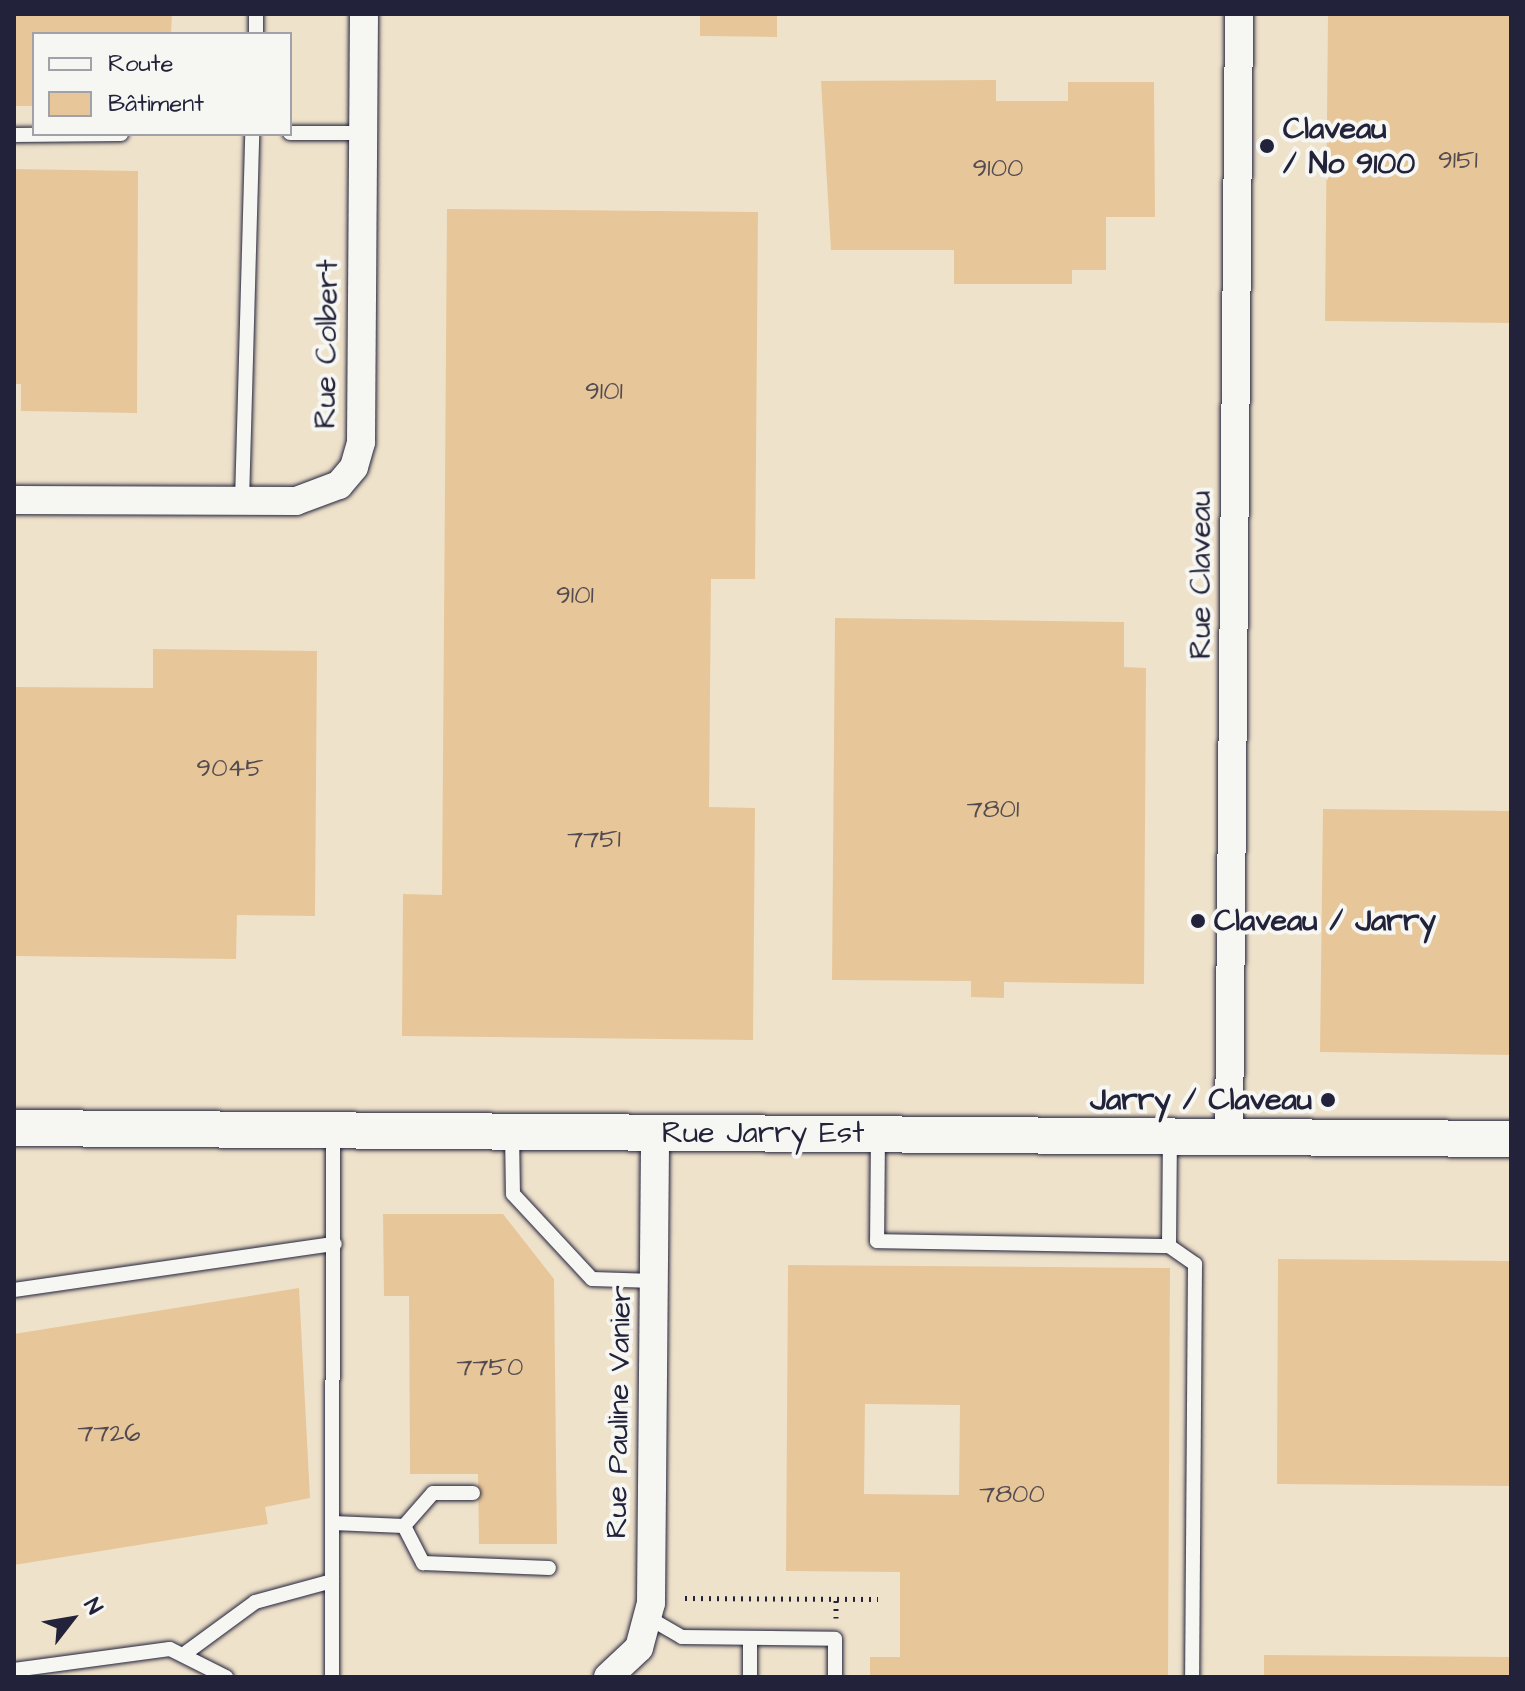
<!DOCTYPE html>
<html>
<head>
<meta charset="utf-8">
<style>
	body { margin:0 }
	#map { position:relative; width:1525px; height:1691px; overflow:hidden; background:#f3ede0; font-family:"Architects Daughter",sans-serif }
	div>[style] { position:absolute }
	.built>* { inset:0; background:#efe2cb }
	.building>* { inset:0; background:#e7c799 }
	.path>* { height:5px; margin-top:-2.5px; transform-origin:0; background:repeating-linear-gradient(90deg,#22223b 0 2px,transparent 0 8px) }
	.roads { filter:drop-shadow(0 0 2px #22223b) drop-shadow(0 0 2px #22223b) }
	.service>* { height:14px; margin:-7px; padding:0 7px; transform-origin:7px; border-radius:7px; background:#f6f6f2 }
	.minor>* { height:28px; margin:-14px; padding:0 14px; transform-origin:14px; border-radius:14px; background:#f6f6f2 }
	.tertiary>* { height:36px; margin:-18px; padding:0 18px; transform-origin:18px; border-radius:18px; background:#f6f6f2 }
	.dots>* { width:22px; height:22px; translate:-50% -50%; box-sizing:border-box; border:4px solid #f6f6f2; border-radius:50% }
	span { translate:-50% -50%; white-space:nowrap; text-align:center; line-height:1.15; -webkit-text-stroke:8px #f6f6f2; paint-order:stroke }
	.number-label { font-size:26px; color:#534b52 }
	.number-label span { -webkit-text-stroke-width:0 }
	.poi-label { font-size:30px; color:#22223b; font-weight:700 }
	.left { translate:0 -50%; text-align:left }
	.right { translate:-100% -50%; text-align:right }
	.street-label { font-size:30px; color:#22223b }
	.frame { position:absolute; inset:0; border:16px solid #22223b; pointer-events:none }
	.legend { position:absolute; left:32px; top:32px; width:260px; height:104px; box-sizing:border-box; background:#f6f6f2; border:2px solid #a1a1a9; margin:0; padding:10px 14px; list-style:none; font-size:24px; color:#22223b }
	.legend li { display:flex; align-items:center; gap:16px; height:40px }
	.legend b { width:40px; border:2px solid #a1a1a9 }
	.north { position:absolute; left:32px; top:1579px; width:80px; height:80px; -webkit-text-stroke:6px #f6f6f2; paint-order:stroke; rotate:59deg; font-size:22px; font-weight:700; line-height:32px; text-align:center; color:#22223b }
	.north::after { content:''; display:block; margin:auto; width:28px; height:36px; background:#22223b; clip-path:polygon(50% 0,100% 100%,50% 72%,0 100%) }
</style>
</head>
<body>
<div id="map">
	<div class="built">
		<div style="clip-path:polygon(evenodd,14px 14px,1511px 14px,1511px 1677px,14px 1677px,14px 14px,34px 34px,290px 34px,290px 134px,34px 134px,34px 34px)"></div>
	</div>
	<div class="building">
		<div style="clip-path:polygon(14px 14px,172px 14px,171px 34px,34px 34px,34px 106px,14px 106px)"></div>
		<div style="clip-path:polygon(700px 14px,777px 14px,777px 37px,700px 36px)"></div>
		<div style="clip-path:polygon(1328px 14px,1511px 14px,1511px 323px,1325px 321px)"></div>
		<div style="clip-path:polygon(996px 80px,996px 101px,1068px 101px,1068px 82px,1154px 82px,1155px 217px,1106px 217px,1106px 270px,1072px 270px,1072px 284px,954px 284px,954px 250px,831px 250px,821px 81px)"></div>
		<div style="clip-path:polygon(14px 169px,138px 171px,137px 413px,21px 411px,21px 384px,14px 384px)"></div>
		<div style="clip-path:polygon(447px 209px,758px 212px,755px 579px,711px 579px,709px 807px,755px 808px,753px 1040px,402px 1036px,403px 894px,442px 895px)"></div>
		<div style="clip-path:polygon(835px 618px,1124px 622px,1124px 667px,1146px 668px,1144px 984px,1004px 982px,1004px 998px,971px 997px,971px 981px,832px 980px)"></div>
		<div style="clip-path:polygon(153px 649px,317px 651px,315px 916px,237px 915px,236px 959px,14px 956px,14px 687px,153px 688px)"></div>
		<div style="clip-path:polygon(1323px 809px,1511px 811px,1511px 1055px,1320px 1052px)"></div>
		<div style="clip-path:polygon(383px 1214px,503px 1214px,554px 1279px,557px 1544px,479px 1544px,478px 1474px,410px 1474px,409px 1296px,384px 1296px)"></div>
		<div style="clip-path:polygon(1278px 1259px,1511px 1261px,1511px 1486px,1277px 1484px)"></div>
		<div style="clip-path:polygon(evenodd,788px 1265px,1170px 1268px,1168px 1677px,870px 1677px,870px 1657px,900px 1657px,900px 1572px,786px 1571px,788px 1265px,865px 1404px,960px 1405px,959px 1495px,864px 1494px,865px 1404px)"></div>
		<div style="clip-path:polygon(299px 1288px,310px 1498px,265px 1507px,268px 1524px,14px 1565px,14px 1334px)"></div>
		<div style="clip-path:polygon(1264px 1655px,1511px 1657px,1511px 1677px,1264px 1677px)"></div>
	</div>
	<div class="path">
		<div style="left:685px;top:1598px;width:193px;rotate:0.3deg"></div>
		<div style="left:836px;top:1618px;width:19px;rotate:-90deg"></div>
	</div>
	<div class="roads">
		<div class="service">
			<div style="left:256px;top:34px;width:20px;rotate:-90deg"></div>
			<div style="left:290px;top:133px;width:73px"></div>
			<div style="left:14px;top:135px;width:107px;rotate:-0.5deg"></div>
			<div style="left:242px;top:501px;width:367px;rotate:-88.4deg"></div>
			<div style="left:512px;top:1132px;width:62px;rotate:89.1deg"></div>
			<div style="left:513px;top:1194px;width:116px;rotate:47.1deg"></div>
			<div style="left:592px;top:1279px;width:62px;rotate:1.8deg"></div>
			<div style="left:878px;top:1134px;width:107px;rotate:90.5deg"></div>
			<div style="left:877px;top:1241px;width:292px;rotate:1deg"></div>
			<div style="left:1169px;top:1246px;width:107px;rotate:-89.5deg"></div>
			<div style="left:1169px;top:1246px;width:32px;rotate:35deg"></div>
			<div style="left:1195px;top:1264px;width:413px;rotate:90.4deg"></div>
			<div style="left:14px;top:1290px;width:324px;rotate:-8.2deg"></div>
			<div style="left:333px;top:1523px;width:71px;rotate:2.4deg"></div>
			<div style="left:404px;top:1526px;width:42px;rotate:62.8deg"></div>
			<div style="left:423px;top:1563px;width:126px;rotate:2.3deg"></div>
			<div style="left:404px;top:1526px;width:44px;rotate:-48.7deg"></div>
			<div style="left:433px;top:1493px;width:40px"></div>
			<div style="left:649px;top:1618px;width:38px;rotate:30deg"></div>
			<div style="left:682px;top:1637px;width:153px;rotate:0.7deg"></div>
			<div style="left:835px;top:1639px;width:38px;rotate:90deg"></div>
			<div style="left:187px;top:1652px;width:84px;rotate:-36.3deg"></div>
			<div style="left:255px;top:1602px;width:80px;rotate:-15.3deg"></div>
			<div style="left:14px;top:1670px;width:157px;rotate:-7.7deg"></div>
			<div style="left:170px;top:1649px;width:63px;rotate:26.6deg"></div>
			<div style="left:332px;top:1677px;width:546px;rotate:-89.9deg"></div>
			<div style="left:750px;top:1677px;width:38px;rotate:-90deg"></div>
		</div>
		<div class="minor">
			<div style="left:14px;top:500px;width:282px;rotate:0.2deg"></div>
			<div style="left:296px;top:501px;width:46px;rotate:-20.4deg"></div>
			<div style="left:339px;top:485px;width:23px;rotate:-50deg"></div>
			<div style="left:354px;top:467px;width:26px;rotate:-74deg"></div>
			<div style="left:361px;top:442px;width:428px;rotate:-89.6deg"></div>
			<div style="left:1229px;top:1136px;width:1122px;rotate:-89.49deg"></div>
			<div style="left:608px;top:1677px;width:42px;rotate:-43.1deg"></div>
			<div style="left:639px;top:1648px;width:47px;rotate:-75.1deg"></div>
			<div style="left:651px;top:1603px;width:470px;rotate:-89.5deg"></div>
		</div>
		<div class="tertiary">
			<div style="left:14px;top:1128px;width:1497px;rotate:0.42deg"></div>
		</div>
	</div>
	<div class="dots">
		<div style="left:1267px;top:146px;background:#22223b"></div>
		<div style="left:1198px;top:921px;background:#22223b"></div>
		<div style="left:1328px;top:1100px;background:#22223b"></div>
	</div>
	<div class="number-label">
		<span style="left:1458px;top:161px">9151</span>
		<span style="left:998px;top:169px">9100</span>
		<span style="left:604px;top:392px">9101</span>
		<span style="left:575px;top:596px">9101</span>
		<span style="left:230px;top:769px">9045</span>
		<span style="left:993px;top:810px">7801</span>
		<span style="left:594px;top:840px">7751</span>
		<span style="left:490px;top:1368px">7750</span>
		<span style="left:109px;top:1434px">7726</span>
		<span style="left:1012px;top:1495px">7800</span>
	</div>
	<div class="poi-label">
		<span class="left" style="left:1283px;top:146px">Claveau<br>/ No 9100</span>
		<span class="left" style="left:1214px;top:921px">Claveau / Jarry</span>
		<span class="right" style="left:1312px;top:1100px">Jarry / Claveau</span>
	</div>
	<div class="street-label">
		<span style="left:327px;top:344px;rotate:-89deg">Rue Colbert</span>
		<span style="left:1201px;top:575px;rotate:-90deg">Rue Claveau</span>
		<span style="left:763px;top:1133px">Rue Jarry Est</span>
		<span style="left:619px;top:1412px;rotate:-89deg">Rue Pauline Vanier</span>
	</div>
	<div class="frame"></div>
	<ul class="legend">
	<li><b style="height:10px;background:#f6f6f2"></b>Route</li>
	<li><b style="height:22px;background:#e7c799"></b>Bâtiment</li>
	</ul>
	<div class="north">N</div>
</div>
</body>
</html>
